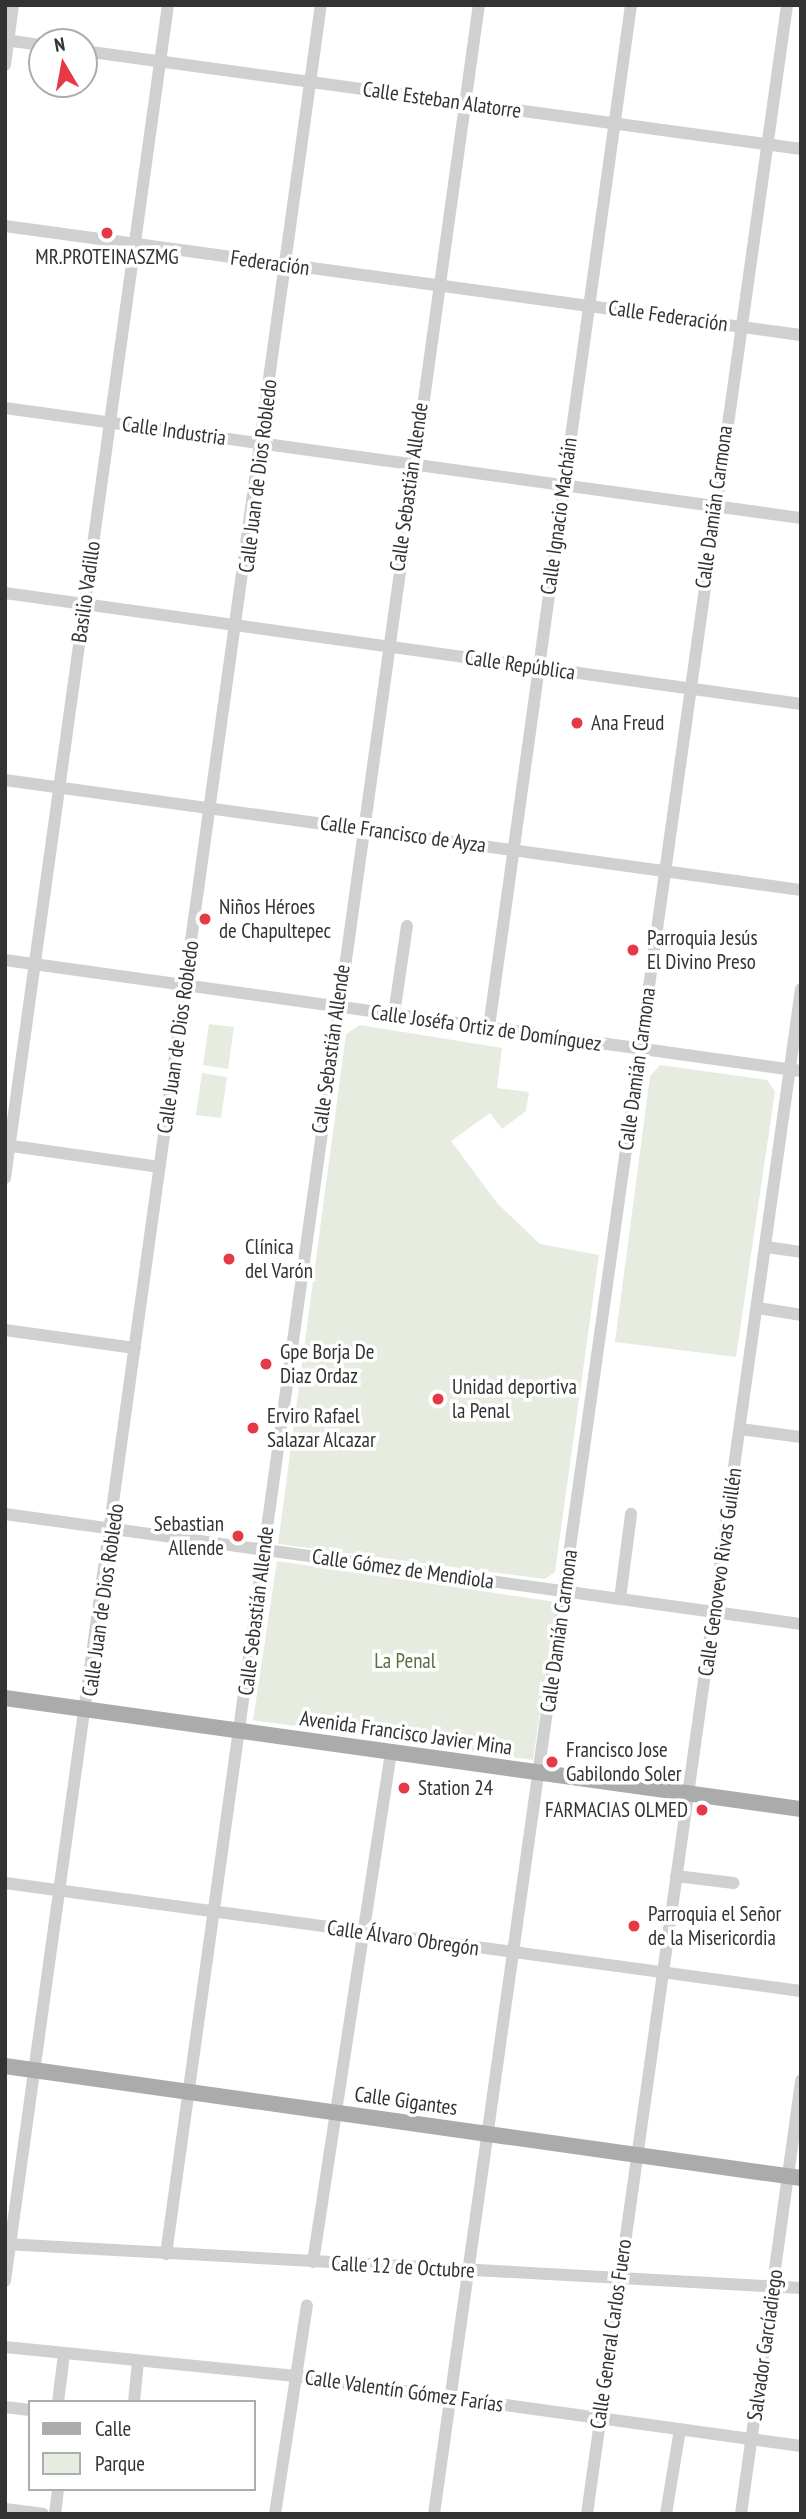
<!DOCTYPE html>
<html>
<head>
<meta charset="utf-8">
<style>
	body { margin:0 }
	#map { position:relative; width:806px; height:2519px; overflow:hidden; background:#fff; font-family:"PT Sans Narrow",sans-serif }
	div>[style] { position:absolute }
	.green>* { inset:0; background:#e6ecdf }
	.minor>* { height:12px; margin:-6px; padding:0 6px; transform-origin:6px; border-radius:6px; background:#d0d0d0 }
	.major>* { height:16px; margin:-8px; padding:0 8px; transform-origin:8px; border-radius:8px; background:#ababab }
	.dots>* { width:19px; height:19px; translate:-50% -50%; box-sizing:border-box; border:4px solid #fff; border-radius:50% }
	span { translate:-50% -50%; white-space:nowrap; text-align:center; line-height:1.15; -webkit-text-stroke:7px #fff; paint-order:stroke }
	.street-label { font-size:21px; color:#333 }
	.poi-label { font-size:21px; color:#333 }
	.left { translate:0 -50%; text-align:left }
	.right { translate:-100% -50%; text-align:right }
	.park-label { font-size:21px; color:#56703f }
	.frame { position:absolute; inset:0; border:7px solid #333; pointer-events:none }
	.legend { position:absolute; left:28px; top:2400px; width:228px; height:91px; box-sizing:border-box; background:#fff; border:2px solid #adadad; margin:0; padding:9px 12px; list-style:none; font-size:21px; color:#333 }
	.legend li { display:flex; align-items:center; gap:14px; height:35px }
	.legend b { width:35px; border:2px solid #adadad }
	.north { position:absolute; left:28px; top:28px; width:70px; height:70px; box-sizing:border-box; background:#fff; border:2px solid #adadad; border-radius:50%; rotate:350deg; font-size:19px; font-weight:700; line-height:28px; text-align:center; color:#333 }
	.north::after { content:''; display:block; margin:auto; width:24px; height:32px; background:#e63946; clip-path:polygon(50% 0,100% 100%,50% 72%,0 100%) }
</style>
</head>
<body>
<div id="map">
	<div class="green">
		<div style="clip-path:polygon(209px 1024px,234px 1027px,228px 1069px,203px 1065px)"></div>
		<div style="clip-path:polygon(360px 1025px,502px 1048px,497px 1088px,529px 1092px,526px 1111px,502px 1129px,490px 1113px,451px 1141px,497px 1203px,540px 1244px,599px 1255px,555px 1572px,545px 1579px,278px 1544px,346px 1034px)"></div>
		<div style="clip-path:polygon(660px 1065px,767px 1080px,775px 1091px,736px 1357px,615px 1342px,650px 1076px)"></div>
		<div style="clip-path:polygon(202px 1073px,227px 1077px,221px 1118px,196px 1115px)"></div>
		<div style="clip-path:polygon(277px 1561px,556px 1602px,533px 1760px,253px 1720px)"></div>
	</div>
	<div class="minor">
		<div style="left:5px;top:40px;width:37px;rotate:8deg"></div>
		<div style="left:84px;top:51px;width:724px;rotate:7.78deg"></div>
		<div style="left:5px;top:65px;width:61px;rotate:-82.4deg"></div>
		<div style="left:5px;top:226px;width:803px;rotate:7.8deg"></div>
		<div style="left:5px;top:408px;width:804px;rotate:7.87deg"></div>
		<div style="left:5px;top:593px;width:804px;rotate:7.94deg"></div>
		<div style="left:5px;top:780px;width:804px;rotate:7.87deg"></div>
		<div style="left:5px;top:960px;width:804px;rotate:7.94deg"></div>
		<div style="left:394px;top:1014px;width:89px;rotate:-81.6deg"></div>
		<div style="left:489px;top:1027px;width:1032px;rotate:-82.09deg"></div>
		<div style="left:5px;top:1145px;width:156px;rotate:8.1deg"></div>
		<div style="left:5px;top:1178px;width:1184px;rotate:-82.09deg"></div>
		<div style="left:766px;top:1247px;width:35px;rotate:8deg"></div>
		<div style="left:758px;top:1308px;width:44px;rotate:9.2deg"></div>
		<div style="left:5px;top:1330px;width:131px;rotate:7.9deg"></div>
		<div style="left:740px;top:1429px;width:62px;rotate:7.5deg"></div>
		<div style="left:5px;top:1514px;width:804px;rotate:7.87deg"></div>
		<div style="left:620px;top:1599px;width:86px;rotate:-82.6deg"></div>
		<div style="left:676px;top:1876px;width:58px;rotate:6.9deg"></div>
		<div style="left:5px;top:1883px;width:803px;rotate:7.73deg"></div>
		<div style="left:5px;top:2244px;width:797px;rotate:3.16deg"></div>
		<div style="left:166px;top:2254px;width:2271px;rotate:-82.08deg"></div>
		<div style="left:313px;top:2262px;width:516px;rotate:-81.3deg"></div>
		<div style="left:5px;top:2281px;width:2298px;rotate:-82.1deg"></div>
		<div style="left:5px;top:2347px;width:292px;rotate:5.7deg"></div>
		<div style="left:296px;top:2376px;width:510px;rotate:7.89deg"></div>
		<div style="left:58px;top:2402px;width:48px;rotate:-82.9deg"></div>
		<div style="left:134px;top:2402px;width:41px;rotate:-84.4deg"></div>
		<div style="left:5px;top:2407px;width:25px;rotate:7deg"></div>
		<div style="left:5px;top:2509px;width:38px;rotate:7deg"></div>
		<div style="left:55px;top:2514px;width:25px;rotate:-83deg"></div>
		<div style="left:275px;top:2514px;width:211px;rotate:-81.3deg"></div>
		<div style="left:434px;top:2514px;width:2534px;rotate:-81.99deg"></div>
		<div style="left:587px;top:2514px;width:1540px;rotate:-82.01deg"></div>
		<div style="left:666px;top:2514px;width:86px;rotate:-80.6deg"></div>
		<div style="left:741px;top:2514px;width:438px;rotate:-82.1deg"></div>
	</div>
	<div class="major">
		<div style="left:5px;top:1698px;width:804px;rotate:7.94deg"></div>
		<div style="left:5px;top:2066px;width:804px;rotate:8.01deg"></div>
	</div>
	<div class="dots">
		<div style="left:107px;top:233px;background:#e63946"></div>
		<div style="left:577px;top:723px;background:#e63946"></div>
		<div style="left:205px;top:919px;background:#e63946"></div>
		<div style="left:633px;top:950px;background:#e63946"></div>
		<div style="left:229px;top:1259px;background:#e63946"></div>
		<div style="left:266px;top:1364px;background:#e63946"></div>
		<div style="left:438px;top:1399px;background:#e63946"></div>
		<div style="left:253px;top:1428px;background:#e63946"></div>
		<div style="left:238px;top:1536px;background:#e63946"></div>
		<div style="left:552px;top:1762px;background:#e63946"></div>
		<div style="left:404px;top:1788px;background:#e63946"></div>
		<div style="left:702px;top:1810px;background:#e63946"></div>
		<div style="left:634px;top:1926px;background:#e63946"></div>
	</div>
	<div class="street-label">
		<span style="left:442px;top:100px;rotate:8deg">Calle Esteban Alatorre</span>
		<span style="left:270px;top:263px;rotate:8deg">Federación</span>
		<span style="left:668px;top:316px;rotate:8deg">Calle Federación</span>
		<span style="left:174px;top:431px;rotate:8deg">Calle Industria</span>
		<span style="left:258px;top:476px;rotate:-83deg">Calle Juan de Dios Robledo</span>
		<span style="left:409px;top:487px;rotate:-82deg">Calle Sebastián Allende</span>
		<span style="left:714px;top:507px;rotate:-82deg">Calle Damián Carmona</span>
		<span style="left:559px;top:516px;rotate:-82deg">Calle Ignacio Macháin</span>
		<span style="left:86px;top:592px;rotate:-82deg">Basilio Vadillo</span>
		<span style="left:520px;top:665px;rotate:8deg">Calle República</span>
		<span style="left:403px;top:834px;rotate:8deg">Calle Francisco de Ayza</span>
		<span style="left:486px;top:1028px;rotate:8deg">Calle Joséfa Ortiz de Domínguez</span>
		<span style="left:178px;top:1037px;rotate:-82deg">Calle Juan de Dios Robledo</span>
		<span style="left:331px;top:1049px;rotate:-82deg">Calle Sebastián Allende</span>
		<span style="left:637px;top:1069px;rotate:-82deg">Calle Damián Carmona</span>
		<span style="left:403px;top:1569px;rotate:8deg">Calle Gómez de Mendiola</span>
		<span style="left:720px;top:1572px;rotate:-82deg">Calle Genovevo Rivas Guillén</span>
		<span style="left:103px;top:1600px;rotate:-82deg">Calle Juan de Dios Robledo</span>
		<span style="left:256px;top:1611px;rotate:-83deg">Calle Sebastián Allende</span>
		<span style="left:559px;top:1631px;rotate:-82deg">Calle Damián Carmona</span>
		<span style="left:406px;top:1733px;rotate:8deg">Avenida Francisco Javier Mina</span>
		<span style="left:403px;top:1938px;rotate:8deg">Calle Álvaro Obregón</span>
		<span style="left:406px;top:2101px;rotate:8deg">Calle Gigantes</span>
		<span style="left:403px;top:2267px;rotate:3deg">Calle 12 de Octubre</span>
		<span style="left:611px;top:2334px;rotate:-82deg">Calle General Carlos Fuero</span>
		<span style="left:765px;top:2345px;rotate:-82deg">Salvador Garcíadiego</span>
		<span style="left:404px;top:2391px;rotate:8deg">Calle Valentín Gómez Farías</span>
	</div>
	<div class="poi-label">
		<span style="left:107px;top:257px">MR.PROTEINASZMG</span>
		<span class="left" style="left:591px;top:723px">Ana Freud</span>
		<span class="left" style="left:219px;top:919px">Niños Héroes<br>de Chapultepec</span>
		<span class="left" style="left:647px;top:950px">Parroquia Jesús<br>El Divino Preso</span>
		<span class="left" style="left:245px;top:1259px">Clínica<br>del Varón</span>
		<span class="left" style="left:280px;top:1364px">Gpe Borja De<br>Diaz Ordaz</span>
		<span class="left" style="left:452px;top:1399px">Unidad deportiva<br>la Penal</span>
		<span class="left" style="left:267px;top:1428px">Erviro Rafael<br>Salazar Alcazar</span>
		<span class="right" style="left:224px;top:1536px">Sebastian<br>Allende</span>
		<span class="left" style="left:566px;top:1762px">Francisco Jose<br>Gabilondo Soler</span>
		<span class="left" style="left:418px;top:1788px">Station 24</span>
		<span class="right" style="left:688px;top:1810px">FARMACIAS OLMED</span>
		<span class="left" style="left:648px;top:1926px">Parroquia el Señor<br>de la Misericordia</span>
	</div>
	<div class="park-label">
		<span style="left:405px;top:1661px">La Penal</span>
	</div>
	<div class="frame"></div>
	<ul class="legend">
	<li><b style="height:9px;background:#ababab"></b>Calle</li>
	<li><b style="height:19px;background:#e6ecdf"></b>Parque</li>
	</ul>
	<div class="north">N</div>
</div>
</body>
</html>
